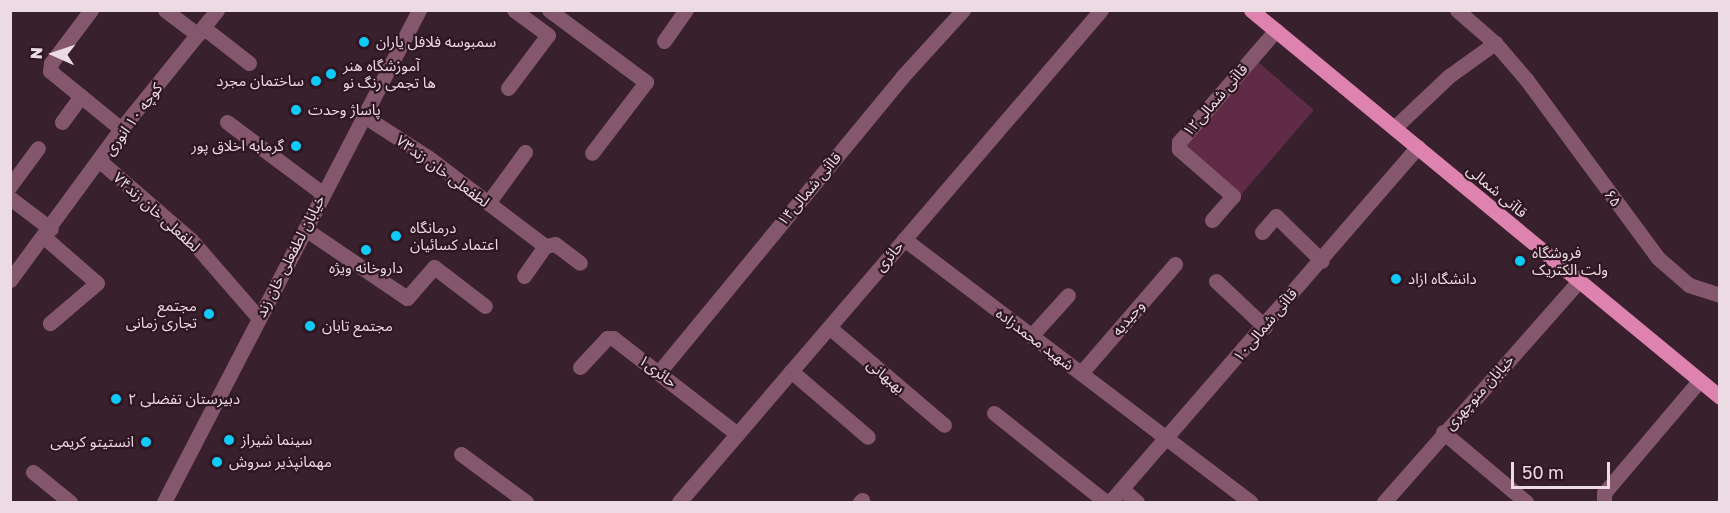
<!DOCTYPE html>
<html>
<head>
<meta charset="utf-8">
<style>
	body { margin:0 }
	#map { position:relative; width:1730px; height:513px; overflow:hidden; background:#38202c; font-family:"Golos Text","Noto Sans Arabic",sans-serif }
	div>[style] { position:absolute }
	.green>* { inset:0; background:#5f2b46 }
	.minor>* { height:15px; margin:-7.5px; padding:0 7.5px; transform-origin:7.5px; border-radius:7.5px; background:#84576c }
	.major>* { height:15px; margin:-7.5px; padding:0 7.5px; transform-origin:7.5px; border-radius:7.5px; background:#de82af }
	.dots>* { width:16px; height:16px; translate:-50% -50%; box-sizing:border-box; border:3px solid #2e1722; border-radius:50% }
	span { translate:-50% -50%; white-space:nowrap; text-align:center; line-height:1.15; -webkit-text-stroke:4.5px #2e1722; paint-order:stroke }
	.poi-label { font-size:15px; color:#ecdbe2 }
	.left { translate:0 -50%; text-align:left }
	.right { translate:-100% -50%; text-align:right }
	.street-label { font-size:15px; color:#ecdbe2 }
	.frame { position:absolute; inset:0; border:12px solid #ecdbe2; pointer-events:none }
	.north { position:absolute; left:24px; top:24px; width:60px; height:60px; -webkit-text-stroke:4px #2e1722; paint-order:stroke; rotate:273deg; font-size:16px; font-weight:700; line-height:24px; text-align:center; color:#ecdbe2 }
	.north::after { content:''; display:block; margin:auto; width:21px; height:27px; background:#ecdbe2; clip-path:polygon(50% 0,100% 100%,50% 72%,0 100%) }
	.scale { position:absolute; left:1511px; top:462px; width:99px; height:27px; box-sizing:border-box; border:3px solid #ecdbe2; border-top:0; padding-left:8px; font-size:18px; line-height:21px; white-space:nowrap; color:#ecdbe2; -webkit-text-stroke:4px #2e1722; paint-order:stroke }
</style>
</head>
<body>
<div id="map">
	<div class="green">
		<div style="clip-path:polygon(1257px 61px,1314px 110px,1239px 197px,1186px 149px,1185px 144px)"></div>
	</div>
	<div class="minor">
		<div style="left:91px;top:10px;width:66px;rotate:127deg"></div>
		<div style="left:51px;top:63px;width:8px;rotate:97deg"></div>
		<div style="left:50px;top:71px;width:92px;rotate:39.2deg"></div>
		<div style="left:165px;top:10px;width:41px;rotate:37.1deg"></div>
		<div style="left:549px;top:10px;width:121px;rotate:36.6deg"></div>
		<div style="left:646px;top:82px;width:89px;rotate:127.3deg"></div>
		<div style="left:1457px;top:10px;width:50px;rotate:41deg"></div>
		<div style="left:1495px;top:43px;width:48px;rotate:49.3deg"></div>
		<div style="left:1526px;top:79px;width:222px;rotate:53.6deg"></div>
		<div style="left:1658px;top:258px;width:41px;rotate:41.1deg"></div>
		<div style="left:1689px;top:285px;width:33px;rotate:18deg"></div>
		<div style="left:204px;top:28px;width:57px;rotate:37.9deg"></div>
		<div style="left:664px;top:41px;width:38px;rotate:-55deg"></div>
		<div style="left:508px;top:88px;width:66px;rotate:-53deg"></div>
		<div style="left:548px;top:35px;width:42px;rotate:-143.7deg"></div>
		<div style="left:364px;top:116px;width:77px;rotate:32.9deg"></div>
		<div style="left:429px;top:158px;width:146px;rotate:37.2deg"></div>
		<div style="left:545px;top:246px;width:10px;rotate:-11deg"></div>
		<div style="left:555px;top:244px;width:31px;rotate:37deg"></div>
		<div style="left:62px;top:122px;width:32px;rotate:-54deg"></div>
		<div style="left:227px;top:122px;width:119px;rotate:36.8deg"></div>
		<div style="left:1394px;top:128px;width:76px;rotate:-43.4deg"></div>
		<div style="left:1449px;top:76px;width:57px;rotate:-35.7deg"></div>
		<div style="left:101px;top:162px;width:119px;rotate:40.9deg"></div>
		<div style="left:191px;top:240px;width:102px;rotate:49deg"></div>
		<div style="left:10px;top:186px;width:47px;rotate:-53.6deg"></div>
		<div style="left:10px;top:198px;width:51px;rotate:37.1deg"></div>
		<div style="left:488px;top:203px;width:63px;rotate:-54deg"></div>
		<div style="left:1212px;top:220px;width:32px;rotate:-49deg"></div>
		<div style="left:1233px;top:196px;width:72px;rotate:-139deg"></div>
		<div style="left:1179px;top:149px;width:7px;rotate:-90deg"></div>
		<div style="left:1179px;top:142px;width:148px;rotate:-49.1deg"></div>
		<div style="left:305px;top:229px;width:123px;rotate:34.1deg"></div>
		<div style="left:407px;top:298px;width:41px;rotate:-48.9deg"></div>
		<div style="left:434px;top:267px;width:64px;rotate:37.4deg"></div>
		<div style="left:1262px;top:232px;width:21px;rotate:-49deg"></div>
		<div style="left:1276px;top:216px;width:64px;rotate:44.4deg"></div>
		<div style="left:44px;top:237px;width:70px;rotate:41deg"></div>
		<div style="left:97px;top:283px;width:62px;rotate:139.6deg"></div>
		<div style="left:904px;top:239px;width:435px;rotate:37.2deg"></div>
		<div style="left:524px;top:276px;width:37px;rotate:-55deg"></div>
		<div style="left:10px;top:280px;width:187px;rotate:-53.7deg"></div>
		<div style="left:121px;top:129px;width:153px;rotate:-51.1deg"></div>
		<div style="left:1216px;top:281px;width:67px;rotate:43.2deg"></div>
		<div style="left:829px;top:327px;width:151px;rotate:40.4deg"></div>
		<div style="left:1031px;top:336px;width:55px;rotate:-47.9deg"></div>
		<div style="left:580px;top:367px;width:40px;rotate:-47deg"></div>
		<div style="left:607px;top:338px;width:6px"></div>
		<div style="left:613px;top:338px;width:157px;rotate:37.7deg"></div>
		<div style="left:791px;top:371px;width:101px;rotate:40.6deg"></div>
		<div style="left:659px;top:372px;width:382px;rotate:-50.5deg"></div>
		<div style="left:902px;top:77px;width:91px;rotate:-47.7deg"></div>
		<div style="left:1081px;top:373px;width:144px;rotate:-49.2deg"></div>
		<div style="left:994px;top:413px;width:143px;rotate:38.5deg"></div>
		<div style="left:1443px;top:432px;width:109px;rotate:40.1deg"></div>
		<div style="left:461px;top:454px;width:81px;rotate:36.4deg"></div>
		<div style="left:33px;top:472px;width:48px;rotate:39deg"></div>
		<div style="left:1122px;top:489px;width:20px;rotate:41deg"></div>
		<div style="left:164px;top:502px;width:554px;rotate:-62.6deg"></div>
		<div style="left:679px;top:502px;width:648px;rotate:-49.38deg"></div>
		<div style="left:860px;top:502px;width:3px;rotate:-45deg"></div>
		<div style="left:1110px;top:502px;width:470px;rotate:-49.1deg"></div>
		<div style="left:1384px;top:502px;width:292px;rotate:-48.6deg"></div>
		<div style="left:1604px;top:502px;width:9px;rotate:-90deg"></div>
		<div style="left:1604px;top:493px;width:147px;rotate:-49.7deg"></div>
	</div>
	<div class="major">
		<div style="left:1251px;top:10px;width:608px;rotate:39.53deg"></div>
	</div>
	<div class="dots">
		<div style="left:364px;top:42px;background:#0dcafa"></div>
		<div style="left:331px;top:74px;background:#0dcafa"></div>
		<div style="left:316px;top:81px;background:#0dcafa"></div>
		<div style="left:296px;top:110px;background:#0dcafa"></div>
		<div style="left:296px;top:146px;background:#0dcafa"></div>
		<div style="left:396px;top:236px;background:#0dcafa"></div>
		<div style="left:366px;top:250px;background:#0dcafa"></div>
		<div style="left:1520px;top:261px;background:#0dcafa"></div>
		<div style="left:1396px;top:279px;background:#0dcafa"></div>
		<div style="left:209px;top:314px;background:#0dcafa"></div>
		<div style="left:310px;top:326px;background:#0dcafa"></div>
		<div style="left:116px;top:399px;background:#0dcafa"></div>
		<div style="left:229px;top:440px;background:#0dcafa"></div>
		<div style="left:146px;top:442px;background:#0dcafa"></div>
		<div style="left:217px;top:462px;background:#0dcafa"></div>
	</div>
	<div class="poi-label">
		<span class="left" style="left:376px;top:42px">سمبوسه فلافل یاران</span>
		<span class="left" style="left:343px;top:74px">آموزشگاه هنر<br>ها تجمی رنگ نو</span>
		<span class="right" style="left:304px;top:81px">ساختمان مجرد</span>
		<span class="left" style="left:308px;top:110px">پاساژ وحدت</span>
		<span class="right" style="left:284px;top:146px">گرمابه اخلاق پور</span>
		<span class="left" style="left:410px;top:236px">درمانگاه<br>اعتماد کسائیان</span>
		<span class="left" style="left:1532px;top:261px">فروشگاه<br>ولت الکتریک</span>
		<span style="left:366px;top:268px">داروخانه ویژه</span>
		<span class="left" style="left:1408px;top:279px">دانشگاه ازاد</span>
		<span class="right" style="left:197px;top:314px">مجتمع<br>تجاری زمانی</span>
		<span class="left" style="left:322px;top:326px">مجتمع تابان</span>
		<span class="left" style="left:128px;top:399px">دبیرستان تفضلی ۲</span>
		<span class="left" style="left:241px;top:440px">سینما شیراز</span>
		<span class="right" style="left:134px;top:442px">انستیتو کریمی</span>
		<span class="left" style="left:229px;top:462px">مهمانپذیر سروش</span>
	</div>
	<div class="street-label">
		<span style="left:1215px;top:100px;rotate:-49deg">قاآنی شمالی۱۲</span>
		<span style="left:133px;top:119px;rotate:-53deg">کوچه ۱۰ انوری</span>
		<span style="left:443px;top:171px;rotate:36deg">لطفعلی خان زند۷۳</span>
		<span style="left:809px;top:189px;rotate:-50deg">قاآنی شمالی۱۴</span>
		<span style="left:1497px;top:191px;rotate:40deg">قاآنی شمالی</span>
		<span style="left:1613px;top:198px;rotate:55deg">۶۵</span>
		<span style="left:157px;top:212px;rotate:42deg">لطفعلی خان زند۷۴</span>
		<span style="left:290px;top:256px;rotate:-63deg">خیابان لطفعلی خان زند</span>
		<span style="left:889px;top:256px;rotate:-49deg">حائری</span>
		<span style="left:1128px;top:318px;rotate:-50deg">وحیدیه</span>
		<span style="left:1265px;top:325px;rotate:-50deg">قاآنی شمالی۱۰</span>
		<span style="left:1035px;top:339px;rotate:37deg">شهید محمدزاده</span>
		<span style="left:658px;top:371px;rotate:37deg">حائری۱</span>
		<span style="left:886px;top:376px;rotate:40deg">بهبهانی</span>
		<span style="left:1479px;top:392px;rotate:-48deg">خیابان منوچهری</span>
	</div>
	<div class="frame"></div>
	<div class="north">N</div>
	<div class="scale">50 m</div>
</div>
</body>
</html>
